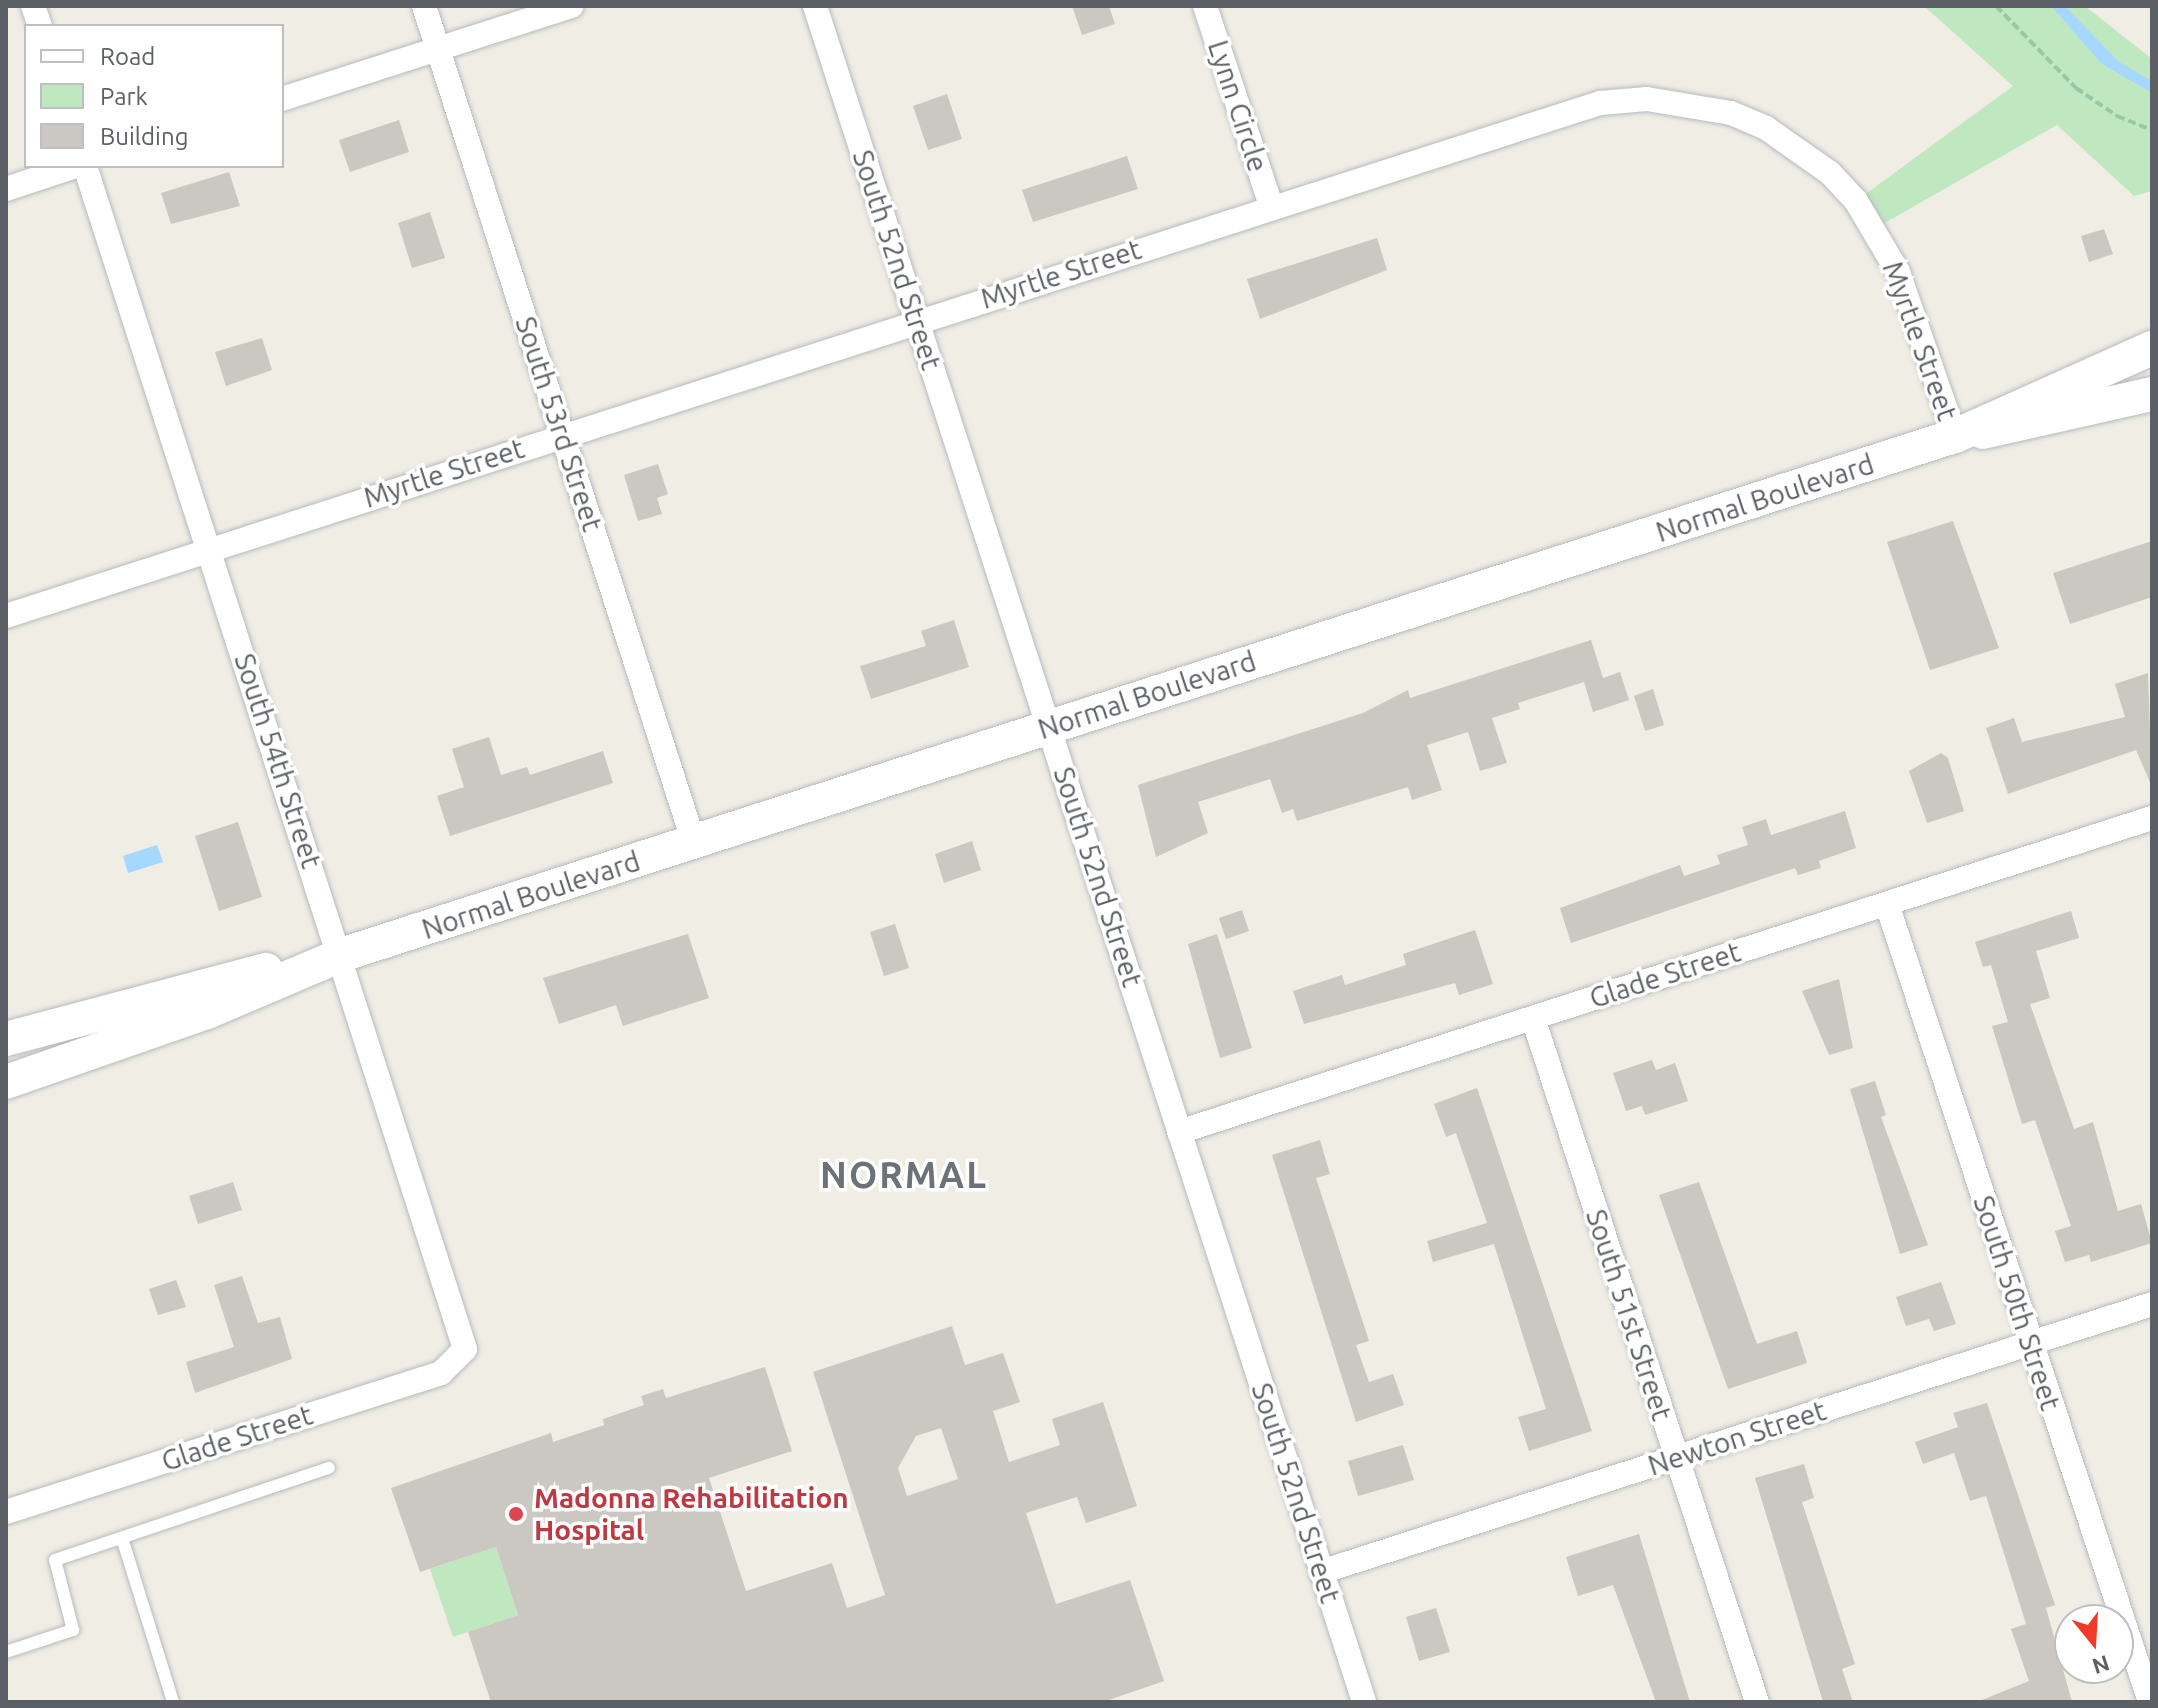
<!DOCTYPE html>
<html>
<head>
<meta charset="utf-8">
<style>
	body { margin:0 }
	#map { position:relative; width:2158px; height:1708px; overflow:hidden; background:#efede4; font-family:Ubuntu,sans-serif }
	div>[style] { position:absolute }
	.green>* { inset:0; background:#c0e8c0 }
	.water>* { inset:0; background:#a5d7ff }
	.building>* { inset:0; background:#cac8c1 }
	.path>* { height:4px; margin-top:-2px; transform-origin:0; background:repeating-linear-gradient(90deg,#98c9a6 0 8px,transparent 0 12px) }
	.roads { filter:drop-shadow(0 0 2px #b7babf) drop-shadow(0 0 2px #b7babf) }
	.lane>* { height:12px; margin:-6px; padding:0 6px; transform-origin:6px; border-radius:6px; background:#fff }
	.street>* { height:24px; margin:-12px; padding:0 12px; transform-origin:12px; border-radius:12px; background:#fff }
	.secondary>* { height:34px; margin:-17px; padding:0 17px; transform-origin:17px; border-radius:17px; background:#fff }
	.dots>* { width:22px; height:22px; translate:-50% -50%; box-sizing:border-box; border:4px solid #fff; border-radius:50% }
	span { translate:-50% -50%; white-space:nowrap; text-align:center; line-height:1.15; -webkit-text-stroke:7px #fff; paint-order:stroke }
	.street-label { font-size:28px; color:#5c6066 }
	.health-label { font-size:28px; color:#be3a42; font-weight:700 }
	.left { translate:0 -50%; text-align:left }
	.district-label { font-size:36px; color:#6d7278; font-weight:700; letter-spacing:2px }
	.frame { position:absolute; inset:0; border:8px solid #5c6066; pointer-events:none }
	.legend { position:absolute; left:24px; top:24px; width:260px; height:144px; box-sizing:border-box; background:#fff; border:2px solid #bebfc2; margin:0; padding:10px 14px; list-style:none; font-size:24px; color:#5c6066 }
	.legend li { display:flex; align-items:center; gap:16px; height:40px }
	.legend b { width:40px; border:2px solid #bebfc2 }
	.north { position:absolute; left:2054px; top:1604px; width:80px; height:80px; box-sizing:border-box; background:#fff; border:2px solid #bebfc2; border-radius:50%; rotate:162deg; font-size:22px; font-weight:700; line-height:32px; text-align:center; color:#5c6066 }
	.north::after { content:''; display:block; margin:auto; width:28px; height:36px; background:#f13a29; clip-path:polygon(50% 0,100% 100%,50% 72%,0 100%) }
</style>
</head>
<body>
<div id="map">
	<div class="green">
		<div style="clip-path:polygon(1924px 6px,2085px 6px,2152px 59px,2152px 191px,2134px 196px,2057px 125px,1874px 229px,1856px 201px,2013px 86px)"></div>
		<div style="clip-path:polygon(496px 1547px,518px 1615px,453px 1637px,430px 1569px)"></div>
	</div>
	<div class="water">
		<div style="clip-path:polygon(2051px 6px,2065px 6px,2119px 62px,2152px 81px,2152px 93px,2102px 64px)"></div>
		<div style="clip-path:polygon(157px 845px,163px 862px,128px 873px,123px 856px)"></div>
	</div>
	<div class="building">
		<div style="clip-path:polygon(1072px 6px,1109px 6px,1115px 24px,1082px 35px)"></div>
		<div style="clip-path:polygon(947px 94px,962px 139px,928px 150px,913px 106px)"></div>
		<div style="clip-path:polygon(399px 120px,409px 152px,350px 172px,339px 140px)"></div>
		<div style="clip-path:polygon(1127px 156px,1138px 189px,1033px 222px,1022px 190px)"></div>
		<div style="clip-path:polygon(229px 172px,240px 206px,171px 224px,161px 193px)"></div>
		<div style="clip-path:polygon(430px 212px,445px 258px,412px 268px,398px 223px)"></div>
		<div style="clip-path:polygon(2104px 229px,2113px 254px,2089px 262px,2081px 236px)"></div>
		<div style="clip-path:polygon(1377px 238px,1387px 270px,1260px 319px,1247px 279px)"></div>
		<div style="clip-path:polygon(262px 338px,272px 370px,226px 386px,215px 352px)"></div>
		<div style="clip-path:polygon(658px 464px,668px 494px,657px 498px,662px 514px,638px 521px,624px 475px)"></div>
		<div style="clip-path:polygon(1953px 521px,1999px 648px,1930px 670px,1887px 542px)"></div>
		<div style="clip-path:polygon(2152px 541px,2152px 597px,2070px 624px,2053px 573px)"></div>
		<div style="clip-path:polygon(954px 620px,969px 667px,871px 699px,860px 666px,926px 646px,921px 631px)"></div>
		<div style="clip-path:polygon(1591px 640px,1603px 678px,1620px 672px,1629px 700px,1593px 712px,1584px 682px,1518px 703px,1520px 709px,1492px 718px,1507px 763px,1480px 771px,1468px 732px,1427px 745px,1442px 790px,1412px 800px,1408px 787px,1297px 821px,1293px 809px,1282px 813px,1270px 779px,1198px 802px,1208px 833px,1156px 857px,1138px 785px,1363px 713px,1408px 690px,1410px 698px)"></div>
		<div style="clip-path:polygon(2148px 673px,2152px 787px,2136px 750px,2008px 794px,1986px 728px,2014px 718px,2022px 742px,2125px 717px,2115px 684px)"></div>
		<div style="clip-path:polygon(1653px 689px,1664px 725px,1645px 731px,1634px 696px)"></div>
		<div style="clip-path:polygon(489px 737px,501px 775px,527px 767px,530px 775px,603px 751px,613px 783px,450px 836px,437px 796px,464px 787px,452px 749px)"></div>
		<div style="clip-path:polygon(1941px 753px,1948px 758px,1964px 811px,1927px 823px,1909px 771px)"></div>
		<div style="clip-path:polygon(1845px 811px,1856px 848px,1819px 861px,1821px 868px,1798px 875px,1795px 868px,1571px 943px,1560px 908px,1680px 865px,1684px 876px,1720px 864px,1717px 855px,1748px 845px,1742px 827px,1766px 819px,1771px 835px)"></div>
		<div style="clip-path:polygon(238px 822px,262px 897px,219px 911px,195px 836px)"></div>
		<div style="clip-path:polygon(972px 841px,981px 870px,944px 883px,935px 854px)"></div>
		<div style="clip-path:polygon(1242px 910px,1249px 931px,1226px 939px,1219px 918px)"></div>
		<div style="clip-path:polygon(2071px 911px,2079px 938px,2036px 951px,2050px 998px,2030px 1004px,2074px 1129px,2093px 1122px,2118px 1211px,2141px 1204px,2152px 1243px,2091px 1262px,2089px 1255px,2065px 1262px,2055px 1231px,2071px 1226px,2035px 1120px,2022px 1124px,1992px 1026px,2008px 1022px,1991px 965px,1983px 967px,1975px 942px)"></div>
		<div style="clip-path:polygon(895px 924px,909px 968px,884px 976px,870px 932px)"></div>
		<div style="clip-path:polygon(1475px 930px,1493px 984px,1459px 995px,1455px 983px,1304px 1024px,1293px 991px,1342px 975px,1345px 985px,1406px 965px,1403px 954px)"></div>
		<div style="clip-path:polygon(688px 934px,709px 998px,623px 1026px,616px 1005px,559px 1024px,543px 978px)"></div>
		<div style="clip-path:polygon(1217px 934px,1252px 1048px,1220px 1058px,1188px 944px)"></div>
		<div style="clip-path:polygon(1839px 979px,1853px 1048px,1829px 1055px,1802px 991px)"></div>
		<div style="clip-path:polygon(1652px 1060px,1656px 1070px,1675px 1063px,1688px 1101px,1645px 1115px,1642px 1106px,1626px 1111px,1613px 1073px)"></div>
		<div style="clip-path:polygon(1875px 1081px,1886px 1115px,1881px 1117px,1928px 1245px,1900px 1254px,1850px 1089px)"></div>
		<div style="clip-path:polygon(1477px 1088px,1592px 1431px,1529px 1451px,1518px 1417px,1546px 1409px,1494px 1244px,1433px 1262px,1427px 1241px,1487px 1223px,1456px 1133px,1446px 1137px,1434px 1104px)"></div>
		<div style="clip-path:polygon(1320px 1140px,1330px 1174px,1316px 1178px,1369px 1341px,1356px 1345px,1369px 1382px,1393px 1374px,1404px 1405px,1356px 1422px,1272px 1155px)"></div>
		<div style="clip-path:polygon(233px 1182px,242px 1210px,198px 1224px,189px 1196px)"></div>
		<div style="clip-path:polygon(1699px 1182px,1757px 1344px,1797px 1331px,1807px 1363px,1728px 1389px,1659px 1195px)"></div>
		<div style="clip-path:polygon(242px 1276px,258px 1323px,280px 1317px,292px 1359px,195px 1393px,186px 1362px,234px 1347px,214px 1285px)"></div>
		<div style="clip-path:polygon(176px 1280px,186px 1307px,158px 1315px,149px 1289px)"></div>
		<div style="clip-path:polygon(1941px 1282px,1956px 1324px,1934px 1331px,1929px 1319px,1906px 1326px,1896px 1297px)"></div>
		<div style="clip-path:polygon(evenodd,952px 1326px,965px 1365px,1003px 1353px,1020px 1402px,993px 1411px,1009px 1462px,1060px 1445px,1052px 1419px,1103px 1402px,1137px 1506px,1086px 1523px,1077px 1497px,1026px 1513px,1056px 1604px,1130px 1580px,1164px 1681px,1103px 1702px,491px 1702px,468px 1632px,518px 1615px,496px 1547px,420px 1572px,391px 1488px,551px 1433px,553px 1442px,604px 1425px,603px 1419px,644px 1405px,641px 1396px,663px 1389px,666px 1398px,765px 1367px,792px 1451px,709px 1478px,746px 1591px,832px 1563px,847px 1608px,885px 1595px,813px 1372px,952px 1326px,941px 1428px,958px 1479px,907px 1496px,898px 1468px,916px 1436px,941px 1428px)"></div>
		<div style="clip-path:polygon(1987px 1403px,2055px 1605px,2046px 1608px,2072px 1702px,1977px 1702px,2029px 1681px,2011px 1629px,2026px 1624px,1986px 1496px,1970px 1501px,1954px 1453px,1923px 1464px,1915px 1442px,1958px 1427px,1953px 1413px)"></div>
		<div style="clip-path:polygon(1403px 1445px,1414px 1480px,1358px 1496px,1348px 1461px)"></div>
		<div style="clip-path:polygon(1804px 1464px,1814px 1498px,1802px 1502px,1855px 1664px,1842px 1669px,1853px 1702px,1823px 1702px,1755px 1478px)"></div>
		<div style="clip-path:polygon(1639px 1534px,1679px 1666px,1690px 1702px,1656px 1702px,1613px 1585px,1578px 1596px,1566px 1557px)"></div>
		<div style="clip-path:polygon(1436px 1608px,1450px 1652px,1419px 1661px,1406px 1617px)"></div>
	</div>
	<div class="path">
		<div style="left:1996px;top:6px;width:115px;rotate:45.7deg"></div>
		<div style="left:2076px;top:88px;width:50px;rotate:34.3deg"></div>
		<div style="left:2117px;top:116px;width:38px;rotate:22deg"></div>
	</div>
	<div class="roads">
		<div class="lane">
			<div style="left:122px;top:1538px;width:172px;rotate:72.7deg"></div>
			<div style="left:6px;top:1652px;width:71px;rotate:-18.2deg"></div>
			<div style="left:73px;top:1630px;width:72px;rotate:-104.4deg"></div>
			<div style="left:55px;top:1560px;width:289px;rotate:-18.6deg"></div>
		</div>
		<div class="street">
			<div style="left:33px;top:6px;width:21px;rotate:71deg"></div>
			<div style="left:424px;top:6px;width:879px;rotate:72.12deg"></div>
			<div style="left:815px;top:6px;width:1783px;rotate:72.06deg"></div>
			<div style="left:1205px;top:6px;width:211px;rotate:71.7deg"></div>
			<div style="left:282px;top:99px;width:304px;rotate:-17.8deg"></div>
			<div style="left:6px;top:189px;width:74px;rotate:-18.2deg"></div>
			<div style="left:6px;top:616px;width:1675px;rotate:-17.84deg"></div>
			<div style="left:1600px;top:103px;width:47px;rotate:-4.9deg"></div>
			<div style="left:1647px;top:99px;width:85px;rotate:9.5deg"></div>
			<div style="left:1731px;top:113px;width:38px;rotate:23deg"></div>
			<div style="left:1766px;top:128px;width:78px;rotate:35.1deg"></div>
			<div style="left:1830px;top:173px;width:38px;rotate:47deg"></div>
			<div style="left:1856px;top:201px;width:82px;rotate:59.4deg"></div>
			<div style="left:1898px;top:272px;width:174px;rotate:70.8deg"></div>
			<div style="left:1887px;top:904px;width:840px;rotate:71.76deg"></div>
			<div style="left:1533px;top:1018px;width:720px;rotate:71.87deg"></div>
			<div style="left:1179px;top:1132px;width:1022px;rotate:-17.89deg"></div>
			<div style="left:6px;top:1512px;width:457px;rotate:-17.7deg"></div>
			<div style="left:441px;top:1373px;width:34px;rotate:-45deg"></div>
			<div style="left:465px;top:1349px;width:1243px;rotate:-107.81deg"></div>
			<div style="left:1321px;top:1572px;width:873px;rotate:-17.87deg"></div>
		</div>
		<div class="secondary">
			<div style="left:1983px;top:432px;width:173px;rotate:-12.7deg"></div>
			<div style="left:6px;top:1039px;width:269px;rotate:-14.9deg"></div>
			<div style="left:6px;top:1082px;width:213px;rotate:-19.2deg"></div>
			<div style="left:207px;top:1012px;width:146px;rotate:-23deg"></div>
			<div style="left:341px;top:955px;width:1695px;rotate:-17.83deg"></div>
			<div style="left:1955px;top:436px;width:216px;rotate:-24.1deg"></div>
		</div>
	</div>
	<div class="dots">
		<div style="left:516px;top:1514px;background:#e0444e"></div>
	</div>
	<div class="street-label">
		<span style="left:1238px;top:106px;rotate:72deg">Lynn Circle</span>
		<span style="left:897px;top:260px;rotate:72deg">South 52nd Street</span>
		<span style="left:1061px;top:274px;rotate:-18deg">Myrtle Street</span>
		<span style="left:1920px;top:341px;rotate:70deg">Myrtle Street</span>
		<span style="left:559px;top:424px;rotate:72deg">South 53rd Street</span>
		<span style="left:444px;top:473px;rotate:-18deg">Myrtle Street</span>
		<span style="left:1765px;top:498px;rotate:-18deg">Normal Boulevard</span>
		<span style="left:1147px;top:695px;rotate:-18deg">Normal Boulevard</span>
		<span style="left:278px;top:761px;rotate:72deg">South 54th Street</span>
		<span style="left:1098px;top:877px;rotate:72deg">South 52nd Street</span>
		<span style="left:531px;top:895px;rotate:-18deg">Normal Boulevard</span>
		<span style="left:1665px;top:975px;rotate:-18deg">Glade Street</span>
		<span style="left:2017px;top:1303px;rotate:72deg">South 50th Street</span>
		<span style="left:1629px;top:1315px;rotate:72deg">South 51st Street</span>
		<span style="left:237px;top:1438px;rotate:-18deg">Glade Street</span>
		<span style="left:1737px;top:1438px;rotate:-18deg">Newton Street</span>
		<span style="left:1296px;top:1493px;rotate:72deg">South 52nd Street</span>
	</div>
	<div class="health-label">
		<span class="left" style="left:534px;top:1514px">Madonna Rehabilitation<br>Hospital</span>
	</div>
	<div class="district-label">
		<span style="left:904px;top:1175px">NORMAL</span>
	</div>
	<div class="frame"></div>
	<ul class="legend">
	<li><b style="height:10px;background:#fff"></b>Road</li>
	<li><b style="height:22px;background:#c0e8c0"></b>Park</li>
	<li><b style="height:22px;background:#cac8c1"></b>Building</li>
	</ul>
	<div class="north">N</div>
</div>
</body>
</html>
